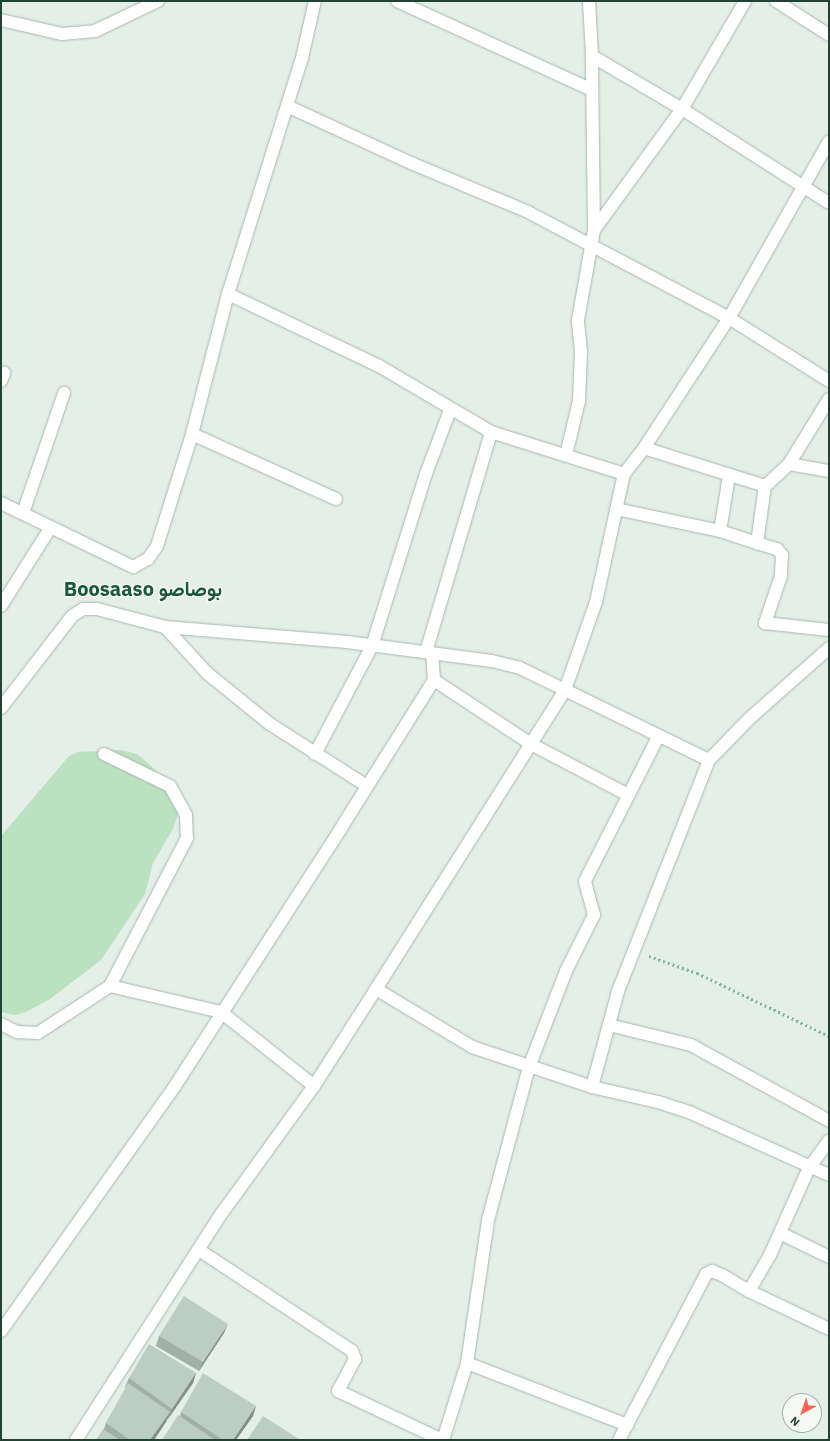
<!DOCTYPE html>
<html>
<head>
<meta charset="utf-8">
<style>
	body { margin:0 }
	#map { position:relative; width:830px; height:1441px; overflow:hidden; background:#e4efe8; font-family:"IBM Plex Sans",Vazirmatn,sans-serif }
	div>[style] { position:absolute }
	.green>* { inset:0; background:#bbe2c0 }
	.path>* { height:2.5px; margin-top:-1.25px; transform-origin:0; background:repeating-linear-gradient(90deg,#81b59e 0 2px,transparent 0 5px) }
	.roads { filter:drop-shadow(0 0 1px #a6b8af) drop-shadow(0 0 1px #a6b8af) }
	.minor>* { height:12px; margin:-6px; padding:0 6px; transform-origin:6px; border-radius:6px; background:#fff }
	.wall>* { inset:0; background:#a1b0a9 }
	.shaded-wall>* { inset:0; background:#839089 }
	.building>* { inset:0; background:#bbcdc4 }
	span { translate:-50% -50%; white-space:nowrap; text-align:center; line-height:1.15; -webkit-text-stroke:3px #f5faf7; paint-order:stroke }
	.town-label { font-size:20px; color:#1a5740; font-weight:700 }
	.frame { position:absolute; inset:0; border:2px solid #214235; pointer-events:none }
	.north { position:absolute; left:782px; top:1393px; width:40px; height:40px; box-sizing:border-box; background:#f5faf7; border:1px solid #a0b0a9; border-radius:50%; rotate:220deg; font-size:11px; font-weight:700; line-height:16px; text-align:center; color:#214235 }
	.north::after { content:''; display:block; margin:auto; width:14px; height:18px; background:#ff6551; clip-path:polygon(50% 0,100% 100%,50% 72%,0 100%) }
</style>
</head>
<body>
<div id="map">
	<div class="green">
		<div style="clip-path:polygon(121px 750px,137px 754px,150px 765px,176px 792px,180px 808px,173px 829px,153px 863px,145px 894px,101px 960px,50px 999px,26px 1012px,15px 1015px,1px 1012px,1px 836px,69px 756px,78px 752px)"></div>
	</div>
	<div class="path">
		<div style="left:649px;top:956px;width:51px;rotate:19.5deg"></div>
		<div style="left:697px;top:973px;width:146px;rotate:25.5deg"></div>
	</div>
	<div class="roads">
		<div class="minor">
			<div style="left:397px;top:1px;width:214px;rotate:24.5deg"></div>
			<div style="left:776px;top:1px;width:63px;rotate:32.7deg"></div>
			<div style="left:1px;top:20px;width:63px;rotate:12.9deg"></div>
			<div style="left:62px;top:34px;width:33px;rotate:-5deg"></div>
			<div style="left:95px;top:31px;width:70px;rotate:-25.5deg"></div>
			<div style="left:592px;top:56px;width:104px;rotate:30.5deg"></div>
			<div style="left:682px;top:109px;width:174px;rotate:32.6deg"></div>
			<div style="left:287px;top:106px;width:136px;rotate:24.7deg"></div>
			<div style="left:411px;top:163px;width:127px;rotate:22.7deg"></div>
			<div style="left:528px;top:212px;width:227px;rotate:27.8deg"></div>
			<div style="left:729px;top:318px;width:118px;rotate:32.2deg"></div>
			<div style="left:594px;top:230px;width:150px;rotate:-54deg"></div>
			<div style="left:682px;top:109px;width:125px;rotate:-59.7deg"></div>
			<div style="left:228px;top:294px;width:167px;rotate:25.5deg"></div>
			<div style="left:379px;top:366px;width:130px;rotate:30.5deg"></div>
			<div style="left:491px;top:432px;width:139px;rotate:17.5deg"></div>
			<div style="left:624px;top:474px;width:33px;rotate:-52deg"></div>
			<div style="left:644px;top:448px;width:127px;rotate:17.4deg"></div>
			<div style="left:1px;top:381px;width:9px;rotate:-69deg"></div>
			<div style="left:829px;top:399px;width:76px;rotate:121.6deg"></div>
			<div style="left:789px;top:464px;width:33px;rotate:137deg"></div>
			<div style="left:765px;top:486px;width:58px;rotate:98deg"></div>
			<div style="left:757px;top:543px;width:21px;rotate:17deg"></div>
			<div style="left:777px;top:549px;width:8px;rotate:50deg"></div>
			<div style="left:782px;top:555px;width:21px;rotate:93deg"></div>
			<div style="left:781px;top:576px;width:50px;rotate:108.8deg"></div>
			<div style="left:765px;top:623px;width:64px;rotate:6.2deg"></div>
			<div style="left:192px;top:434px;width:158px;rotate:24.3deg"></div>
			<div style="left:644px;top:448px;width:155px;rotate:-56.8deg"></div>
			<div style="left:729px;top:318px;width:203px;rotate:-60.5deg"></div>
			<div style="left:566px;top:455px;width:56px;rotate:-76.5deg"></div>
			<div style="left:579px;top:401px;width:50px;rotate:-87.7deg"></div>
			<div style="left:581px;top:351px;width:31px;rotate:-96deg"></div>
			<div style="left:578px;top:320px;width:91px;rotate:-79.9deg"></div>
			<div style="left:594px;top:230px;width:174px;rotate:-90.7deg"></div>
			<div style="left:592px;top:56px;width:55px;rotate:-93.1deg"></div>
			<div style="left:789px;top:464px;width:41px;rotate:9.9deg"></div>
			<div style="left:1px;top:503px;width:147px;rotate:25.9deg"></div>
			<div style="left:133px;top:567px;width:17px;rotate:-28deg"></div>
			<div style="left:148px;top:559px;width:16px;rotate:-55deg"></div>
			<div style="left:157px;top:546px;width:117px;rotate:-72.6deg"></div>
			<div style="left:192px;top:434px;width:145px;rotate:-75.6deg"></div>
			<div style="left:228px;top:294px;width:247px;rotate:-72.6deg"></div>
			<div style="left:302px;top:58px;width:58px;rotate:-77.2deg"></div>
			<div style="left:616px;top:509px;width:106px;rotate:11.9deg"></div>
			<div style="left:720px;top:531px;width:39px;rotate:18deg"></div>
			<div style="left:23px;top:513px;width:127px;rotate:-71.1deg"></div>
			<div style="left:720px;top:531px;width:56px;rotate:-80.7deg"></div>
			<div style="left:1px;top:606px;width:93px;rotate:-57.7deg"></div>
			<div style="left:165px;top:627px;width:62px;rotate:47.6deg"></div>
			<div style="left:207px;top:673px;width:81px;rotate:39deg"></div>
			<div style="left:270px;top:724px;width:115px;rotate:32.6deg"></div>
			<div style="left:426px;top:652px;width:229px;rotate:-73.5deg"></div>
			<div style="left:434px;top:680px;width:116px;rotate:33.4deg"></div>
			<div style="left:531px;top:744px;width:110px;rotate:27.7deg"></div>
			<div style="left:1px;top:708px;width:116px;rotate:-52.3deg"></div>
			<div style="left:72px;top:616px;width:13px;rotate:-32deg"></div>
			<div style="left:83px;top:609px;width:14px"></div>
			<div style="left:97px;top:609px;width:70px;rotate:14.8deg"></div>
			<div style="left:165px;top:627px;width:183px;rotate:4.7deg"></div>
			<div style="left:347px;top:642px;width:146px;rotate:7.5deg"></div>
			<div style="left:492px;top:661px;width:29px;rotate:14deg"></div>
			<div style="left:520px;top:668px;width:210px;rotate:26deg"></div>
			<div style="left:104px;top:754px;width:73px;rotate:25.9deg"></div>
			<div style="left:170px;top:786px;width:33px;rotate:61deg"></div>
			<div style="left:186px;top:815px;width:23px;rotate:88deg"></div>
			<div style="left:187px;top:838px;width:167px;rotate:117.5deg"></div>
			<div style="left:315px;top:754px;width:122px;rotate:-62.2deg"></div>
			<div style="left:372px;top:646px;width:180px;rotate:-72.6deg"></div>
			<div style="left:426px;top:474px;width:68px;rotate:-69.4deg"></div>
			<div style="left:376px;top:989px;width:354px;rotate:-57.7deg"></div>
			<div style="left:565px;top:690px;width:93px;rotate:-70.6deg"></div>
			<div style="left:596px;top:602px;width:131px;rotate:-77.7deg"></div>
			<div style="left:1px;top:1024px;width:18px;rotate:27deg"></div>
			<div style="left:17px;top:1032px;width:21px;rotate:3deg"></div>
			<div style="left:38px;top:1033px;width:86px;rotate:-33.1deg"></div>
			<div style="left:110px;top:986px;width:114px;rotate:13.2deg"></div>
			<div style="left:221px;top:1012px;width:119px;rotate:38.5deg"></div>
			<div style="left:609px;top:1025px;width:84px;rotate:13.7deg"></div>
			<div style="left:691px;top:1045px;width:158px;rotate:28.8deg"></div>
			<div style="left:592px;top:1087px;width:99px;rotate:-74.8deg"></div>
			<div style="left:618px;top:991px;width:248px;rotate:-68.5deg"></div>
			<div style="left:709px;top:760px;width:59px;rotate:-45.7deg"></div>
			<div style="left:750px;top:718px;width:106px;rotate:-41.5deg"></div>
			<div style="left:780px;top:1233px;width:55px;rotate:26.1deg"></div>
			<div style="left:199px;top:1250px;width:183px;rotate:33.4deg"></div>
			<div style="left:352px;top:1351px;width:9px;rotate:69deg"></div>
			<div style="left:355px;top:1359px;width:36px;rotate:118deg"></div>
			<div style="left:338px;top:1391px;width:115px;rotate:25.2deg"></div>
			<div style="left:749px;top:1291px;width:89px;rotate:25.4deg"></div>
			<div style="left:1px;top:1331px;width:301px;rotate:-54.6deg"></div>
			<div style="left:175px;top:1086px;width:310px;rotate:-57.2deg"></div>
			<div style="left:343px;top:825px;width:171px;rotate:-57.9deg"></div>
			<div style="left:434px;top:680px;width:26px;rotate:-94deg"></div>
			<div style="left:467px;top:1363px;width:172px;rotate:21.2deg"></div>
			<div style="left:76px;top:1440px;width:270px;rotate:-57.3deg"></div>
			<div style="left:222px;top:1213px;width:157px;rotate:-54.1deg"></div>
			<div style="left:314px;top:1086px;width:115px;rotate:-57.4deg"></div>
			<div style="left:376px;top:989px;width:112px;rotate:31.1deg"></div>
			<div style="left:472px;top:1047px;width:126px;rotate:18.4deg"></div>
			<div style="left:592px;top:1087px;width:68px;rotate:12.8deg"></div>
			<div style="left:658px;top:1102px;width:35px;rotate:18deg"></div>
			<div style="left:691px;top:1113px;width:151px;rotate:24.2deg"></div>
			<div style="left:443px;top:1440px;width:81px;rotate:-72.7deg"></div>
			<div style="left:467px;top:1363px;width:145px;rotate:-81.6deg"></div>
			<div style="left:488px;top:1220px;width:158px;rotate:-75deg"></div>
			<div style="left:529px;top:1067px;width:103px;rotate:-68.9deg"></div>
			<div style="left:566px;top:971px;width:63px;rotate:-63.4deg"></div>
			<div style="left:594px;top:915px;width:35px;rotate:-105deg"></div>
			<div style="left:585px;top:881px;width:161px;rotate:-63.1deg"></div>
			<div style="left:619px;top:1440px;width:187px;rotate:-62.3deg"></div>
			<div style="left:706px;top:1274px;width:7px;rotate:-27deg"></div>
			<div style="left:712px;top:1271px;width:11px;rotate:22deg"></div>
			<div style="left:722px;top:1275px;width:31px;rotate:31deg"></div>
			<div style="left:749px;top:1291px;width:42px;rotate:-59.7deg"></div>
			<div style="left:770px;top:1255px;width:95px;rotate:-65.9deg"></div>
			<div style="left:809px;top:1168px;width:34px;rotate:-54deg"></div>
		</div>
	</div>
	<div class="wall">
		<div style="clip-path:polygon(224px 1333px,199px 1371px,156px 1346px,159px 1336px)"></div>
		<div style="clip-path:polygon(196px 1373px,193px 1383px,168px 1419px,168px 1418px,166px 1422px,154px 1440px,96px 1440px,104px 1429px,106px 1423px,126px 1388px,125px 1387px,129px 1378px)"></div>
		<div style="clip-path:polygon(256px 1406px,253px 1416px,236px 1440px,162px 1440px,180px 1416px,181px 1412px)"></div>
	</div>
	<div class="shaded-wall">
		<div style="clip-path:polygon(228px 1324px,224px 1333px,199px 1371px,203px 1362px)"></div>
		<div style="clip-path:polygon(196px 1373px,193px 1383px,168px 1419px,172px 1409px)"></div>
		<div style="clip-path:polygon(256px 1406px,253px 1416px,236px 1440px,233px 1440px)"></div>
		<div style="clip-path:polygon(170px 1412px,166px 1422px,154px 1440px,150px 1440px)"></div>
	</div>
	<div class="building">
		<div style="clip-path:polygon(184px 1296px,228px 1324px,203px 1362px,159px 1336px)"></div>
		<div style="clip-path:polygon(149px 1344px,196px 1373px,172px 1409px,129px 1378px)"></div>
		<div style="clip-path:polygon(203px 1373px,256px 1406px,233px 1440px,223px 1440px,181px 1412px)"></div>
		<div style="clip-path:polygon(128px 1383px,170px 1412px,150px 1440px,130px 1440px,106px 1423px)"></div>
		<div style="clip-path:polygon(178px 1415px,215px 1440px,162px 1440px)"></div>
		<div style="clip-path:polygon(263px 1416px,299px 1439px,298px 1440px,247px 1440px)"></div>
		<div style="clip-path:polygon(103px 1429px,120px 1440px,96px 1440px)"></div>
	</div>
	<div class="town-label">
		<span style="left:143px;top:588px">Boosaaso بوصاصو</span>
	</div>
	<div class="frame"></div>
	<div class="north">N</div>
</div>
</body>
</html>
